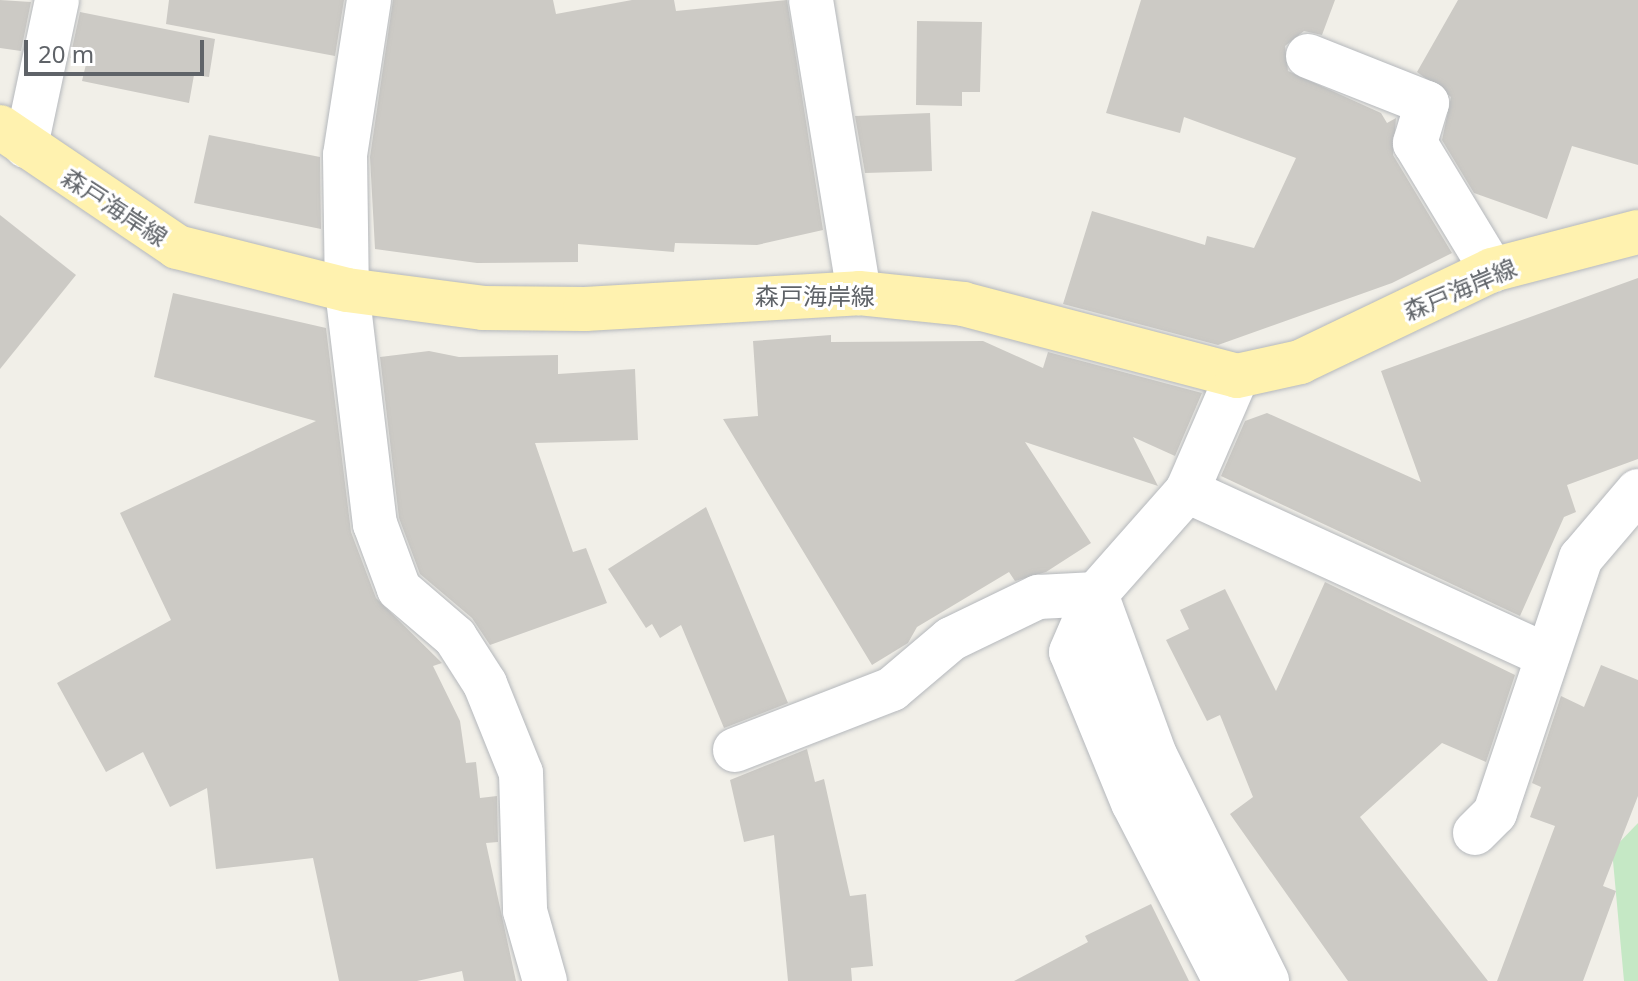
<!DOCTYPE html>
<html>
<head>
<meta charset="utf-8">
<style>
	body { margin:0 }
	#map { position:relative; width:1638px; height:981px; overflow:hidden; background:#f1efe8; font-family:"Noto Sans","Noto Sans JP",sans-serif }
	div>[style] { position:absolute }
	.green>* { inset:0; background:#c5e8c5 }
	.building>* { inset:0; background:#cccac5 }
	.roads { filter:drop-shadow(0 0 2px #b5b8bc) drop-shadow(0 0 2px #b5b8bc) }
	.minor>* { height:44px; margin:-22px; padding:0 22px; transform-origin:22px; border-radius:22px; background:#fff }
	.major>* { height:44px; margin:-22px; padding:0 22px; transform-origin:22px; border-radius:22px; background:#fff2af }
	span { translate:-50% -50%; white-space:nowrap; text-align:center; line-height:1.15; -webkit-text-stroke:6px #fff; paint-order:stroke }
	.street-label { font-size:24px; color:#5f6368 }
	.scale { position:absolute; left:24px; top:40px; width:180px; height:36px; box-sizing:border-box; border:4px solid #5f6368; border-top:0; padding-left:10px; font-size:24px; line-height:28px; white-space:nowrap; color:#5f6368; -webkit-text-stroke:6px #fff; paint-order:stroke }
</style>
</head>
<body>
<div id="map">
	<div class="green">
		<div style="clip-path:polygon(1638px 823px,1638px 981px,1624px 981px,1612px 850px)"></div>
	</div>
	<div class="building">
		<div style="clip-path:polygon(0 0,31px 2px,21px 51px,0 48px)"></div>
		<div style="clip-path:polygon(169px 0,344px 0,335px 56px,166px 24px)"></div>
		<div style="clip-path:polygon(393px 0,553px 0,556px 14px,632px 0,674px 0,676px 11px,787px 0,823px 230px,757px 245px,675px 243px,674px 252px,578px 244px,578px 262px,477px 263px,375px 249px,370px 157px)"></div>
		<div style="clip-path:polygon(1141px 0,1335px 0,1322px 35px,1304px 31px,1285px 46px,1288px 71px,1381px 113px,1387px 123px,1396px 118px,1393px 155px,1452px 253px,1392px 283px,1218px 345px,1063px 304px,1092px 211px,1205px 245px,1207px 236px,1254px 248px,1296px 158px,1184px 117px,1180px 133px,1106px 113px)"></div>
		<div style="clip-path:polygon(1458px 0,1638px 0,1638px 165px,1572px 146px,1547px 219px,1474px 193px,1442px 140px,1451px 97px,1417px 72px)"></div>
		<div style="clip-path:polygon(80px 12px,215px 39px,209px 77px,194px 75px,189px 103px,82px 81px,87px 60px,70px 58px)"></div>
		<div style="clip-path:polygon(917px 21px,982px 22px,980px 92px,962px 92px,962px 106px,916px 105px)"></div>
		<div style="clip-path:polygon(930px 113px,932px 171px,865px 173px,855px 116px)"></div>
		<div style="clip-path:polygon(209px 135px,320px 157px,321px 229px,194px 203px)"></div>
		<div style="clip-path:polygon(0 215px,76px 275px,0 369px)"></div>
		<div style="clip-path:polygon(1638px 278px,1638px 459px,1567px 485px,1576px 512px,1564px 517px,1520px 616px,1221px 476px,1245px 421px,1267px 413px,1421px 482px,1381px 371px)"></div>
		<div style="clip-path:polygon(173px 293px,326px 328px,351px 532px,376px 598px,442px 663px,433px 666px,460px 721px,466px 763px,476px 762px,480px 798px,497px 796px,498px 842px,486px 843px,516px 981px,464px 981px,462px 971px,417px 981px,339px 981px,313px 858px,216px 869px,207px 788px,170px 807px,143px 752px,106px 772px,57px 683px,171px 620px,120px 513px,316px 421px,154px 377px)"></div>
		<div style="clip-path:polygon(831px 335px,831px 342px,983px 341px,1043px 368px,1048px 352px,1202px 393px,1175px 456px,1133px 437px,1158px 486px,1025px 442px,1091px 543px,1046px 572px,1015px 581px,1009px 572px,917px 627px,908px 643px,872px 665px,723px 419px,758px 416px,753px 341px)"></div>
		<div style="clip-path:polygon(429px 351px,459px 357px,558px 355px,558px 374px,635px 369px,638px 440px,535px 443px,573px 552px,586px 548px,607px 603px,490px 645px,472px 618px,420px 574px,399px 518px,380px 357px)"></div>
		<div style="clip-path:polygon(706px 507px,788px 703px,724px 728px,681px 625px,660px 638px,652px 624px,646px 628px,608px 569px)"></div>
		<div style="clip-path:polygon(1325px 582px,1515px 675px,1486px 762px,1442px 743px,1360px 817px,1488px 981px,1348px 981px,1230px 814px,1253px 797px,1220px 715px,1207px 721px,1166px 640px,1189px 629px,1180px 610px,1225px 589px,1276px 691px)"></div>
		<div style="clip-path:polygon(1601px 665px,1638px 680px,1638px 796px,1603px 886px,1616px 891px,1583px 981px,1497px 981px,1555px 826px,1530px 817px,1541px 787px,1532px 783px,1561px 696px,1584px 707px)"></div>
		<div style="clip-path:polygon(807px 749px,815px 782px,824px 779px,850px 896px,866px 894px,873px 966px,851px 968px,852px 981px,788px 981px,774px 835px,744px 842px,730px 780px)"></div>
		<div style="clip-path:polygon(1151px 904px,1189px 981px,1014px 981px,1088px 942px,1085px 936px)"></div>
	</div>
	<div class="roads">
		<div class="minor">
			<div style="left:369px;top:0;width:157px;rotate:98.8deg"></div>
			<div style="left:345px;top:155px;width:135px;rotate:89.2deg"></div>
			<div style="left:347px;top:290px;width:236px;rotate:83.2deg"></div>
			<div style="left:375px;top:524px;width:69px;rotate:69.7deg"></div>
			<div style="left:399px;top:589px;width:74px;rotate:40.6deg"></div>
			<div style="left:455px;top:637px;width:56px;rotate:57.4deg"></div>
			<div style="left:485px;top:684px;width:96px;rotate:68deg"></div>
			<div style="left:521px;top:773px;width:138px;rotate:88.3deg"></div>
			<div style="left:525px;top:911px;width:73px;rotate:74.1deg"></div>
			<div style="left:811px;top:0;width:297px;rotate:80.7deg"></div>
			<div style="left:1308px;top:56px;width:128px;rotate:21.6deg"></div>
			<div style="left:1427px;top:103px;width:42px;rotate:106.7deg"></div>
			<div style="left:1415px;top:143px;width:149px;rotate:58.8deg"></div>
			<div style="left:26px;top:146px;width:149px;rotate:-78deg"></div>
			<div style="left:1187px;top:491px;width:396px;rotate:24.6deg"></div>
			<div style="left:1096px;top:594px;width:171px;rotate:69.9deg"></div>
			<div style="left:1155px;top:755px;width:252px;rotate:63.6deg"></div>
			<div style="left:735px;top:750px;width:168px;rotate:-21.2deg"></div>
			<div style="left:892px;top:689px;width:77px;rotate:-40.3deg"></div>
			<div style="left:951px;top:639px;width:97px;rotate:-25.8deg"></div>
			<div style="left:1038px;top:597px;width:58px;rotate:-3deg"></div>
			<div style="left:1475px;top:833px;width:28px;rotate:-45deg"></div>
			<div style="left:1495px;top:813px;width:269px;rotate:-71.4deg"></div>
			<div style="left:1581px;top:558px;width:88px;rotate:-49.6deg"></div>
			<div style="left:1225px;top:981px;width:200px;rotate:-117.3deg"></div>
			<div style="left:1133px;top:803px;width:163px;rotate:-112.3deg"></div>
			<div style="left:1071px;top:652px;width:63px;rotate:-66.7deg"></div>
			<div style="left:1096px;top:594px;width:137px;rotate:-48.5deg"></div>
			<div style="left:1187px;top:491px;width:125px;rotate:-66.5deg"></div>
		</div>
		<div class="major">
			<div style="left:0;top:127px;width:214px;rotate:34.1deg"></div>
			<div style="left:177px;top:247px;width:175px;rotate:14.2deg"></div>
			<div style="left:347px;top:290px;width:137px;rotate:7.5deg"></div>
			<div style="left:483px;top:308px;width:102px;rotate:0.6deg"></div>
			<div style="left:585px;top:309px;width:274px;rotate:-3.3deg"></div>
			<div style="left:859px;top:293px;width:105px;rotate:6deg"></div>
			<div style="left:963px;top:304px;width:283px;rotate:14.7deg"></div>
			<div style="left:1237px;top:376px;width:65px;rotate:-12.5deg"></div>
			<div style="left:1300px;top:362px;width:213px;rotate:-25.6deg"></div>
			<div style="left:1492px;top:270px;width:151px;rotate:-14.6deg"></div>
		</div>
	</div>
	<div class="street-label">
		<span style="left:115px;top:207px;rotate:33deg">森戸海岸線</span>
		<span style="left:1460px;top:289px;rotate:-23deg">森戸海岸線</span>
		<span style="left:815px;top:296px">森戸海岸線</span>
	</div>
	<div class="scale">20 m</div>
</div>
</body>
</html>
